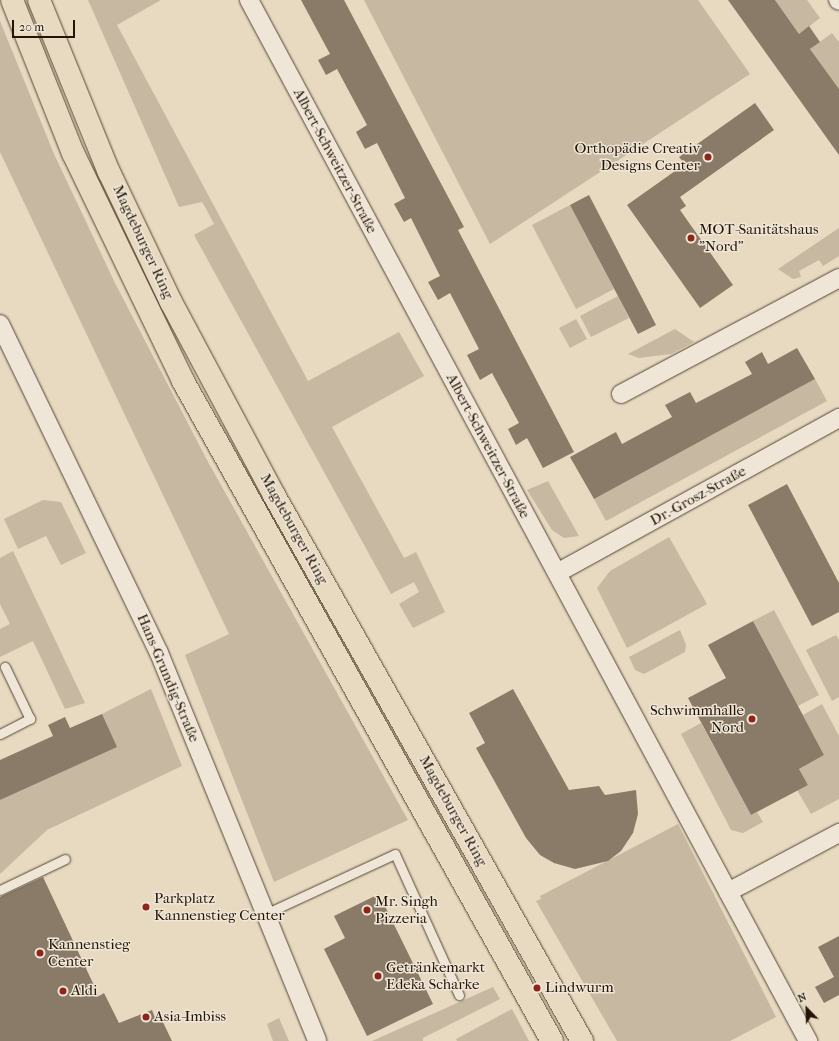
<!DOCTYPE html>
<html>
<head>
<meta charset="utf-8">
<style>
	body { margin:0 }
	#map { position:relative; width:839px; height:1041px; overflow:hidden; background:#e8d9c1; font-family:"IM FELL French Canon",serif }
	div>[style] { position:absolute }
	.green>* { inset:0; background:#c6b8a1 }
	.building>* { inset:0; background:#897b67 }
	.roads { filter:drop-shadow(0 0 1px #544634) drop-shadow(0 0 1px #544634) }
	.service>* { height:9px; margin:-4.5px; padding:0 4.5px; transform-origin:4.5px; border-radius:4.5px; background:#f0e6d7 }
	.minor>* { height:18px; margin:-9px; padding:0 9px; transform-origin:9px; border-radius:9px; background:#f0e6d7 }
	.trunk>* { height:22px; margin:-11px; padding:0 11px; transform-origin:11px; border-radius:11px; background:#e8d9c1 }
	.dots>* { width:11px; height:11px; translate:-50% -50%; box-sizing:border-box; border:2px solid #f0e6d7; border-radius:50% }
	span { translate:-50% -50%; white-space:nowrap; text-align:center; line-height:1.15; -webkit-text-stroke:3px #f0e6d7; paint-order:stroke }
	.poi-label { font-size:15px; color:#221505 }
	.right { translate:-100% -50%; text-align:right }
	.left { translate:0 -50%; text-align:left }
	.street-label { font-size:15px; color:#221505 }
	.north { position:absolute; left:787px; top:989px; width:40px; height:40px; -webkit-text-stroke:3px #f0e6d7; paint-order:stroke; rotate:337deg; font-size:11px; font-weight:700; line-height:16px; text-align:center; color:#221505 }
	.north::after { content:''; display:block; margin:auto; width:14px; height:18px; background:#221505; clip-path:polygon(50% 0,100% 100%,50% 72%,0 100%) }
	.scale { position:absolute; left:12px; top:20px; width:63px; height:18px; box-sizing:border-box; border:2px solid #221505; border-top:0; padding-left:5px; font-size:12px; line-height:14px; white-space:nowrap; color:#221505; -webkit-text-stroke:3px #f0e6d7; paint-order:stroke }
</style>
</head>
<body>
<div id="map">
	<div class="green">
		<div style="clip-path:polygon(88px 0,161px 0,117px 25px,308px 381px,399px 332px,424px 376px,332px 427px,404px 558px,416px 552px,445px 612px,413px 628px,399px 604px,419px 592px,414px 582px,391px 594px,194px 235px,214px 224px,204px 205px,202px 202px,179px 207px)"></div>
		<div style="clip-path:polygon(364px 0,698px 0,750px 74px,490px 244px)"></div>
		<div style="clip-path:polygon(775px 0,807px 0,820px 18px,799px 34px)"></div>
		<div style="clip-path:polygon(0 21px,54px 154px,115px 283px,207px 460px,408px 820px,274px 882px,185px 655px,229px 634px,0 152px)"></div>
		<div style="clip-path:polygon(832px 33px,839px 42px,839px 89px,810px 49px)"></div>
		<div style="clip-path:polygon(570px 205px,614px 289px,576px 309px,532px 225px)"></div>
		<div style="clip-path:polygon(839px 228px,839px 256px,823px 266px,819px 260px,799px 271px,801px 277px,793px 279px,778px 269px)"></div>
		<div style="clip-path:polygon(618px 296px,629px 318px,591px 337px,580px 316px)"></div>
		<div style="clip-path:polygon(576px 319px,587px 339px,570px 348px,559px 328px)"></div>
		<div style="clip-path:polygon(675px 329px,694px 342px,671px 354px,639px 358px,628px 354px)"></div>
		<div style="clip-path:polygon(815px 379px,827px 401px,606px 521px,594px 499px)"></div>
		<div style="clip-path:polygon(548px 481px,579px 536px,564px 538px,552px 530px,527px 490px)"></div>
		<div style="clip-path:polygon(43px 500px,61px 502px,86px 553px,61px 565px,46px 536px,18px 549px,4px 519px)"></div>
		<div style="clip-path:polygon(669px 537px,707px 604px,627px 648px,597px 588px,610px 571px)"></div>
		<div style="clip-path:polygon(13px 551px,85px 703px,65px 709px,33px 641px,0 657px,0 629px,10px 624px,0 604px,0 558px)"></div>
		<div style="clip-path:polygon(774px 610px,819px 695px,798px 706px,753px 621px)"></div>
		<div style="clip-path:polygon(680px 630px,686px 645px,685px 652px,644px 674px,635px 670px,629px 657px)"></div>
		<div style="clip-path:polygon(836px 635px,839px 640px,839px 697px,832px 701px,806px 650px)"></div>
		<div style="clip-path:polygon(151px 689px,182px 766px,47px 830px,0 874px,0 800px,102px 714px)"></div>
		<div style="clip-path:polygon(822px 704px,839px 736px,839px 799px,811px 814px,797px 790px,808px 785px,799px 769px,824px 755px,803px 715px)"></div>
		<div style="clip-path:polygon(701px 723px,751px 815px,757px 812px,763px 822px,743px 833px,731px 830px,681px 734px)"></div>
		<div style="clip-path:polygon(678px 824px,776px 1017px,730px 1041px,617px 1041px,536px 901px,541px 899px,540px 896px)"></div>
		<div style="clip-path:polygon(493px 987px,500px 999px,423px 1038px,423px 1041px,372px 1041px)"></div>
		<div style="clip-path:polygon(512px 1009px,529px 1041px,457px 1041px,456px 1039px)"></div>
		<div style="clip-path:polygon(279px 1018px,289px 1041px,273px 1041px,267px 1024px)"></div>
	</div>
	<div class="building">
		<div style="clip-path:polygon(301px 0,344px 0,464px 227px,458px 230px,574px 452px,543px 468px,527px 438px,516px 445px,508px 429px,519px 423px,492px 373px,480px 380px,467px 355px,479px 349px,450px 293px,438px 300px,428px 282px,440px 276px,411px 218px,404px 222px,394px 204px,405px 198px,377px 143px,365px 149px,356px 132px,367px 125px,337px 69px,326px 75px,318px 60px,330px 54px)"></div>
		<div style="clip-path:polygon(728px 0,775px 0,799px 34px,809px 26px,820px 42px,810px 49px,839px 89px,839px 155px)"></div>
		<div style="clip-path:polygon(755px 103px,774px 130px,680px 197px,686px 206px,680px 210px,733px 285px,700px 308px,627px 205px,685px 164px,679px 157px)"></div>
		<div style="clip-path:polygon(589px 195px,656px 325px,638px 334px,570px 205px)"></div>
		<div style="clip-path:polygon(797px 348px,815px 379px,594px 499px,570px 457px,616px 432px,622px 444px,672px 417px,665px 405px,690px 392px,696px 403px,752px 374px,745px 362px,762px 352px,768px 364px)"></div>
		<div style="clip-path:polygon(787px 484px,839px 583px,839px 612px,812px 626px,748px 505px)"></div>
		<div style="clip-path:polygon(753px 621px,824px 755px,799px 769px,808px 785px,751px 815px,688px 698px,726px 678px,708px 645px)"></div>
		<div style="clip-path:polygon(513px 689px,569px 790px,599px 786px,605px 795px,636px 790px,638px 814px,633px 833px,621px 851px,608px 861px,575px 869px,554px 863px,540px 855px,526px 838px,476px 748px,485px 743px,469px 713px)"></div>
		<div style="clip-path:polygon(102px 714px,117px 747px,0 800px,0 760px,53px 736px,48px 725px,65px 717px,70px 728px)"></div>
		<div style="clip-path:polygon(43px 877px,99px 996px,104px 993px,119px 1023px,152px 1010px,155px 1018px,160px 1016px,172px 1041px,0 1041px,0 897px)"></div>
		<div style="clip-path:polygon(379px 894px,433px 1004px,367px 1036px,324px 949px,345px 938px,334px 916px)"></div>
		<div style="clip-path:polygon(839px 936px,839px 995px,824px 1003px,815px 987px,834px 977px,818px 947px)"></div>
	</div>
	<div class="roads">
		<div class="service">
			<div style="left:0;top:734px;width:34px;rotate:-27deg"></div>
			<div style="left:30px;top:719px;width:58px;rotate:-115.7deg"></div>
			<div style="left:0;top:890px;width:72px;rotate:-25.5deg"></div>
			<div style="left:265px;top:914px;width:143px;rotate:-24.8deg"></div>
			<div style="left:395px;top:854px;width:155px;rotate:65.6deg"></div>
		</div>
		<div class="minor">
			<div style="left:249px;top:0;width:1182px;rotate:61.76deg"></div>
			<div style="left:838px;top:0;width:1px;rotate:45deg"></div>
			<div style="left:0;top:324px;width:365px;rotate:64.2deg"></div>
			<div style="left:159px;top:653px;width:419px;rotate:67.8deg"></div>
			<div style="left:621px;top:394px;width:247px;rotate:-28deg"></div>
			<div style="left:557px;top:573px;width:322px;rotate:-28.8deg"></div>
			<div style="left:728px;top:892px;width:126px;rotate:-28deg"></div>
		</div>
		<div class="trunk">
			<div style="left:12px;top:0;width:165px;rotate:68.3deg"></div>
			<div style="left:73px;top:153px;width:253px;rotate:64.2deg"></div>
			<div style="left:183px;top:381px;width:756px;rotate:60.79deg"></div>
			<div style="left:39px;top:0;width:186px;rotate:67.9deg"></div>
			<div style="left:109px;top:172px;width:144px;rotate:64.5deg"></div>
			<div style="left:171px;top:302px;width:219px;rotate:61.9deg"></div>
			<div style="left:274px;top:495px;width:627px;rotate:60.57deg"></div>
		</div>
	</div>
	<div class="dots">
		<div style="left:708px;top:157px;background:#8f2418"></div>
		<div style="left:691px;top:238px;background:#8f2418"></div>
		<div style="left:752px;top:719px;background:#8f2418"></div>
		<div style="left:146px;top:907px;background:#8f2418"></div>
		<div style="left:367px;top:910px;background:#8f2418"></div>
		<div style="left:40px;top:953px;background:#8f2418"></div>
		<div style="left:378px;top:976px;background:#8f2418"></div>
		<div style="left:537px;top:988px;background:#8f2418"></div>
		<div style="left:63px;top:991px;background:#8f2418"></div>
		<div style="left:146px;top:1017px;background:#8f2418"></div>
	</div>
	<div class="poi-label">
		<span class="right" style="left:700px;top:157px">Orthopädie Creativ<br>Designs Center</span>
		<span class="left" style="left:699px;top:238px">MOT-Sanitätshaus<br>"Nord"</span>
		<span class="right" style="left:744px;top:719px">Schwimmhalle<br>Nord</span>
		<span class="left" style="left:154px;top:907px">Parkplatz<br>Kannenstieg Center</span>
		<span class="left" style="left:375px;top:910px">Mr. Singh<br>Pizzeria</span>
		<span class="left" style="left:48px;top:953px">Kannenstieg<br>Center</span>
		<span class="left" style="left:386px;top:976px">Getränkemarkt<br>Edeka Scharke</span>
		<span class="left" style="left:545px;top:988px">Lindwurm</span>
		<span class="left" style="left:71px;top:991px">Aldi</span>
		<span class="left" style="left:154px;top:1017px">Asia-Imbiss</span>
	</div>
	<div class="street-label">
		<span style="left:335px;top:161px;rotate:62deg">Albert-Schweitzer-Straße</span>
		<span style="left:143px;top:242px;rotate:65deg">Magdeburger Ring</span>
		<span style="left:488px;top:446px;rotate:62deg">Albert-Schweitzer-Straße</span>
		<span style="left:698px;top:496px;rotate:-29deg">Dr.-Grosz-Straße</span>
		<span style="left:294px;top:529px;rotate:61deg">Magdeburger Ring</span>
		<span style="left:168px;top:678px;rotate:67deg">Hans-Grundig-Straße</span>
		<span style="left:453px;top:811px;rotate:61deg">Magdeburger Ring</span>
	</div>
	<div class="north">N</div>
	<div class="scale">20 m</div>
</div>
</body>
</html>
